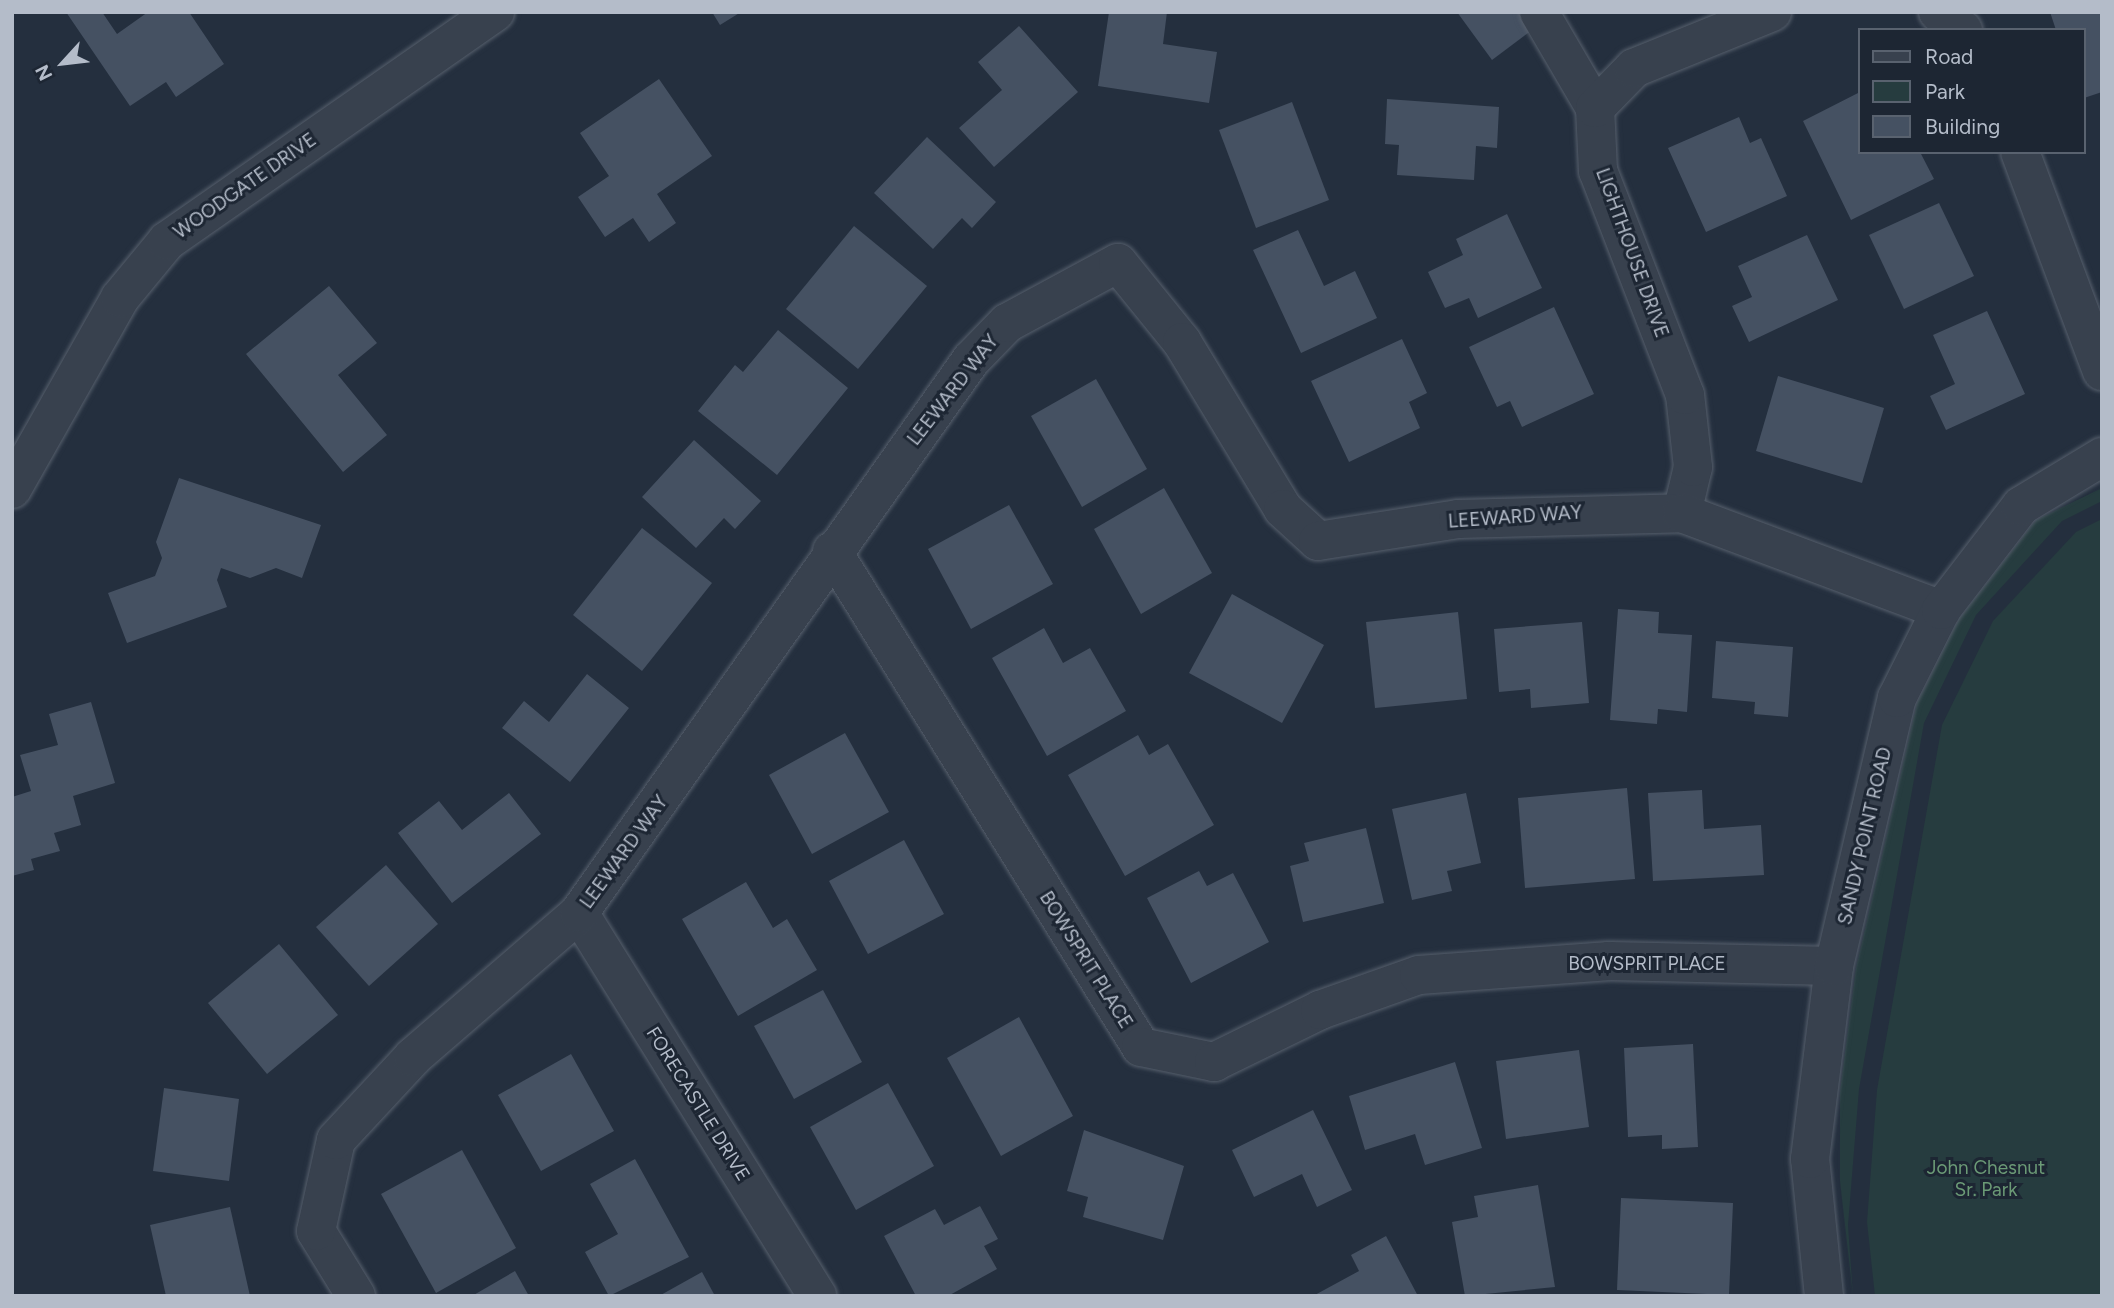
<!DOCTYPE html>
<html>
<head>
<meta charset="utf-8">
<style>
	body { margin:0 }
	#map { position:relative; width:2114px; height:1308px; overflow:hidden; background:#242f3e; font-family:Figtree,sans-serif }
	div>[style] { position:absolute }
	.green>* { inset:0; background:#263c3f }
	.building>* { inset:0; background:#455162 }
	.roads { filter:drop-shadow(0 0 2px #565f6c) drop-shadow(0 0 2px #565f6c) }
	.minor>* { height:38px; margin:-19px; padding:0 19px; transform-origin:19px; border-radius:19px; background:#38414e }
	span { translate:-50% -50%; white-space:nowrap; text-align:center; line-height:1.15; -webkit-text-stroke:6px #1d2633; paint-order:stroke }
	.street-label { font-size:19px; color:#b4bcc9 }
	.park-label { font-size:19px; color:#6b9a76 }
	.frame { position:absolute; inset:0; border:14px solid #b4bcc9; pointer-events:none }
	.legend { position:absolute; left:1858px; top:28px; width:228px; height:126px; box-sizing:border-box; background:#1d2633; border:2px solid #59626f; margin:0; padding:9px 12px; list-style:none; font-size:21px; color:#b4bcc9 }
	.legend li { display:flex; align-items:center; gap:14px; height:35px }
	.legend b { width:35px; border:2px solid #59626f }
	.north { position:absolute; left:28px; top:28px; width:70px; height:70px; -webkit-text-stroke:5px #1d2633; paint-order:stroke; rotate:243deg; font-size:19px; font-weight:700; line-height:28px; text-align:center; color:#b4bcc9 }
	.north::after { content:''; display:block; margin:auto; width:24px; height:32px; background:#b4bcc9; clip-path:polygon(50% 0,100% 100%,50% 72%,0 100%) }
</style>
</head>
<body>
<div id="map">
	<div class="green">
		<div style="clip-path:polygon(2102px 488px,2102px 501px,2062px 521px,1976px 615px,1924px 723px,1859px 1089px,1848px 1225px,1853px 1296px,1840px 1181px,1840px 1091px,1856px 968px,1917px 703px,1959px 619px,2036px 520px)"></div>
		<div style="clip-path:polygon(2102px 519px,2102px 1296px,1875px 1296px,1867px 1222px,1877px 1090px,1942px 725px,1993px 621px,2076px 532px)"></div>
	</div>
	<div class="building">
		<div style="clip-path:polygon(66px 12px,102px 12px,117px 34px,148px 12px,189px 12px,224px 64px,176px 97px,166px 82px,130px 106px)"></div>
		<div style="clip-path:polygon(712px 12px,741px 12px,720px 25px)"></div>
		<div style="clip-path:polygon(1109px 12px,1167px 12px,1163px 44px,1217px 52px,1209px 103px,1098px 86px)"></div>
		<div style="clip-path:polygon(1457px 12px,1556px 12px,1492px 60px)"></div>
		<div style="clip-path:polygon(2050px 12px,2102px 12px,2102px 92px,2084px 98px,2084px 30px,2056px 30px)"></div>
		<div style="clip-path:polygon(1019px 26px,1078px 92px,994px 167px,959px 128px,1002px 90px,978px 62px)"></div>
		<div style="clip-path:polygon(659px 79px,712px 156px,657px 194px,676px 223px,649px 242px,633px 218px,605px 237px,578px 197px,609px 176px,580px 133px)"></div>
		<div style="clip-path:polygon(1860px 92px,1860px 152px,1920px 152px,1934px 179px,1851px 220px,1803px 121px)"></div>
		<div style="clip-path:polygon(1387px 99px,1499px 107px,1497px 148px,1476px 146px,1474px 180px,1397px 175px,1399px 145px,1385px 144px)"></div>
		<div style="clip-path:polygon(1292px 102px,1329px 200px,1256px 228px,1219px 130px)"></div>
		<div style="clip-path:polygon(1739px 117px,1750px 143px,1761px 138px,1787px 196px,1706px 232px,1668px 148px)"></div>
		<div style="clip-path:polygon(927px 137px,996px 202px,972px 228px,962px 218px,933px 249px,874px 193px)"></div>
		<div style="clip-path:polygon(1939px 203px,1974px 276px,1904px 309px,1869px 235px)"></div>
		<div style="clip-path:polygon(1507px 214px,1542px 288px,1478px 318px,1469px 298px,1445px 308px,1428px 272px,1463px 255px,1456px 239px)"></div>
		<div style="clip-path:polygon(854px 226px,927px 286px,858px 369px,786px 309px)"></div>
		<div style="clip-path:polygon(1298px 230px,1324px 286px,1355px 271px,1377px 318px,1301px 353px,1253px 250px)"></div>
		<div style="clip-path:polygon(1807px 235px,1838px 300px,1749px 342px,1732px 306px,1752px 297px,1738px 266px)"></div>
		<div style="clip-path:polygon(329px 286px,377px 343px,338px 375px,387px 435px,343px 472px,246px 354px)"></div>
		<div style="clip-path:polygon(1554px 307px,1594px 394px,1522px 427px,1510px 401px,1497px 407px,1469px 347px)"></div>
		<div style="clip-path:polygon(1987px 311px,2025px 394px,1946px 430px,1930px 396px,1955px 384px,1933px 335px)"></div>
		<div style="clip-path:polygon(778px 330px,848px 388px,777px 475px,698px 411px,735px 365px,743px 372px)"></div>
		<div style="clip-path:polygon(1402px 339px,1427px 393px,1409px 402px,1420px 428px,1349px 462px,1311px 381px)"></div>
		<div style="clip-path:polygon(1778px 376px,1884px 408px,1862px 483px,1756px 451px)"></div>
		<div style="clip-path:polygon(1096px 379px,1147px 469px,1082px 507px,1031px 416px)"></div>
		<div style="clip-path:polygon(694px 440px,761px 501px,735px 529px,724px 518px,696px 548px,642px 497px)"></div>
		<div style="clip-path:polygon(179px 478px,321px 525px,302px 578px,276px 568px,250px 578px,221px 568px,217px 580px,227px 607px,127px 643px,108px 593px,155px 576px,162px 558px,156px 542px)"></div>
		<div style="clip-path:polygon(1164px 488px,1212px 573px,1141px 614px,1094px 529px)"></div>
		<div style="clip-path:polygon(1009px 505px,1053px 584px,971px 629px,928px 549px)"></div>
		<div style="clip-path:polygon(642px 528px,712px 583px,642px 671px,573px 615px)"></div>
		<div style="clip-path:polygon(1232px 594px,1324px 645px,1282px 723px,1189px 673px)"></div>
		<div style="clip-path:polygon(1618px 609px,1659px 612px,1658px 633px,1692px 635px,1687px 712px,1658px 709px,1657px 724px,1610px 720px)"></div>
		<div style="clip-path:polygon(1458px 612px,1467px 699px,1375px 708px,1366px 622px)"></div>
		<div style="clip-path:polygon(1582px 622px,1589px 703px,1531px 708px,1530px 689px,1499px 692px,1494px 629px)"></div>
		<div style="clip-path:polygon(1044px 628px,1063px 663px,1090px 648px,1126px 711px,1047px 756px,992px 658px)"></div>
		<div style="clip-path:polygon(1716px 641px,1793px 647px,1788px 717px,1754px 714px,1755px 702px,1712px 698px)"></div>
		<div style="clip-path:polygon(587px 674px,629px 708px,570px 782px,502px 728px,524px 701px,549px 722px)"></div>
		<div style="clip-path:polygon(91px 702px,115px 783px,73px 796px,81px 825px,54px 833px,60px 851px,31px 859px,34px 870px,12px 876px,12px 797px,31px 791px,20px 755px,58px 745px,49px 714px)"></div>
		<div style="clip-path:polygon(845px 733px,889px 812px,812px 854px,769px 775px)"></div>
		<div style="clip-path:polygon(1138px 735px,1149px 755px,1168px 744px,1214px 825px,1125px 876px,1068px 775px)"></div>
		<div style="clip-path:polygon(1627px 788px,1635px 879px,1525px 888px,1518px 798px)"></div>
		<div style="clip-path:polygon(1702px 790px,1704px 829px,1761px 825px,1764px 875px,1653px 881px,1648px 793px)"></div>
		<div style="clip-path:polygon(509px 793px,541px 834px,452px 903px,398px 833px,439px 801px,462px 830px)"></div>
		<div style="clip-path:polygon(1466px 793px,1481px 863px,1447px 871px,1452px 891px,1412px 900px,1392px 809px)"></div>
		<div style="clip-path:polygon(1366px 828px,1384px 903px,1303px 922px,1290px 866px,1309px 861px,1304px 843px)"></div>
		<div style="clip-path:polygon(904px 840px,944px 914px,868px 954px,829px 881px)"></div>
		<div style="clip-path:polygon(386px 865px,438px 924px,369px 986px,316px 927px)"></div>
		<div style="clip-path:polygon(1199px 871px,1207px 886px,1233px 873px,1269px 942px,1191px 983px,1147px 898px)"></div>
		<div style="clip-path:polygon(746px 882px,773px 928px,787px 919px,817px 970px,738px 1016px,682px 919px)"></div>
		<div style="clip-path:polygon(279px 944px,338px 1015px,267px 1074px,208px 1003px)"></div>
		<div style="clip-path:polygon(823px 990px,862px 1062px,794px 1099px,754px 1026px)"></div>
		<div style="clip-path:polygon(1019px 1017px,1073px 1116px,1001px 1156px,947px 1058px)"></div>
		<div style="clip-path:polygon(1693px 1044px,1698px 1147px,1662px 1149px,1662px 1135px,1628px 1137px,1624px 1048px)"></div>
		<div style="clip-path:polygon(1579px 1050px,1589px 1127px,1506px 1139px,1496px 1061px)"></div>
		<div style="clip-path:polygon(571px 1054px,614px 1131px,541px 1171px,498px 1095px)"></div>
		<div style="clip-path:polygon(1455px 1062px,1482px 1148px,1425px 1165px,1415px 1134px,1365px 1150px,1349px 1096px)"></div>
		<div style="clip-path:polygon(888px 1083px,934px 1166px,856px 1210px,810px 1127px)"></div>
		<div style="clip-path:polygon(164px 1088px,239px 1099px,229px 1181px,153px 1171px)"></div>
		<div style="clip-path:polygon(1313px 1110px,1352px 1190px,1317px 1207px,1302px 1174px,1254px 1197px,1232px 1150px)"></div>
		<div style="clip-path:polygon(1084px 1130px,1184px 1166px,1163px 1240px,1083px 1217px,1088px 1197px,1067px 1191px)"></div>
		<div style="clip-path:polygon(462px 1150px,516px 1248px,436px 1293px,381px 1194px)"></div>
		<div style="clip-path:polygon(635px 1159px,689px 1257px,609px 1296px,585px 1252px,618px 1234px,590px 1184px)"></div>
		<div style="clip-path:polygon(1538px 1185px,1555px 1287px,1465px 1296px,1452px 1222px,1478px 1217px,1474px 1196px)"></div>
		<div style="clip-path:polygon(1621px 1198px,1733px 1203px,1729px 1295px,1617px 1290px)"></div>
		<div style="clip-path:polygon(980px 1206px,998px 1239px,984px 1246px,997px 1269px,948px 1296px,916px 1296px,884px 1236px,935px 1209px,944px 1225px)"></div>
		<div style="clip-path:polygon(230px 1207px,250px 1296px,166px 1296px,150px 1225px)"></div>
		<div style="clip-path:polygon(1386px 1236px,1418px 1296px,1313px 1296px,1359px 1271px,1351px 1255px)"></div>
		<div style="clip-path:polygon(515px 1271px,529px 1296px,472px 1296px)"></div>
		<div style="clip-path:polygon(702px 1272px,715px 1296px,659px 1296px)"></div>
	</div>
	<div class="roads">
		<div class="minor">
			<div style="left:1539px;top:12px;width:111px;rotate:59.7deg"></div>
			<div style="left:1938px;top:12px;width:31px;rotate:36deg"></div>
			<div style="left:2020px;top:152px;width:234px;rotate:69.5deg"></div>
			<div style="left:12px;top:489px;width:219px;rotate:-60.5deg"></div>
			<div style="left:120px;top:298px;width:74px;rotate:-50.5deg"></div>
			<div style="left:167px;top:241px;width:400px;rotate:-34.9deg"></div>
			<div style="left:1682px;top:513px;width:47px;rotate:-76.6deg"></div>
			<div style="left:1693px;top:467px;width:72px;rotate:-96.3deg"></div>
			<div style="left:1685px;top:395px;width:240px;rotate:-111.2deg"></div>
			<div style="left:1598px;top:171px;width:63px;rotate:-92.7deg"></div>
			<div style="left:1595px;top:108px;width:56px;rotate:-45.7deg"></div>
			<div style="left:1634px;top:68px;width:149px;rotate:-22.1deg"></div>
			<div style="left:832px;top:551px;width:584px;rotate:58.08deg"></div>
			<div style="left:1141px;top:1047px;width:75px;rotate:11.6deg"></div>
			<div style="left:1214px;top:1062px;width:118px;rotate:-26.1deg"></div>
			<div style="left:1320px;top:1010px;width:105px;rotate:-19.5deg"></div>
			<div style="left:1419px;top:975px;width:191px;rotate:-4.2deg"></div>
			<div style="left:1609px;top:961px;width:225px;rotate:1.3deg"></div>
			<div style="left:579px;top:913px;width:451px;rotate:58.1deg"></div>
			<div style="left:356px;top:1296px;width:76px;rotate:-121.6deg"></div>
			<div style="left:316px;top:1231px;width:93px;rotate:-77.6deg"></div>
			<div style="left:336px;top:1140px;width:113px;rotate:-47.1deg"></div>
			<div style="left:413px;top:1057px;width:220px;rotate:-40.9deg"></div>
			<div style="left:579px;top:913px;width:678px;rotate:-54.67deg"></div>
			<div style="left:971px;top:360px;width:52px;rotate:-45.8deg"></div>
			<div style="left:1007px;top:323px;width:126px;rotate:-28.4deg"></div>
			<div style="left:1118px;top:263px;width:102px;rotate:51deg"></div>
			<div style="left:1182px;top:342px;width:195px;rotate:58.8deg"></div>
			<div style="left:1283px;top:509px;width:47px;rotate:42.4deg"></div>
			<div style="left:1318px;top:541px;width:142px;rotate:-8.9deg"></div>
			<div style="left:1458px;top:519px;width:224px;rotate:-1.5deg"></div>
			<div style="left:1682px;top:513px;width:277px;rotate:20.5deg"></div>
			<div style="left:1824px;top:1296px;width:138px;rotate:-95.8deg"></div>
			<div style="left:1810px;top:1159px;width:194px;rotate:-82.9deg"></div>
			<div style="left:1834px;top:966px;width:275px;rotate:-76.8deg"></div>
			<div style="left:1897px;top:698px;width:98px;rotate:-63.4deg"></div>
			<div style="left:1941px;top:610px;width:131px;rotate:-52.4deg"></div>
			<div style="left:2021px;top:506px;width:95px;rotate:-31.2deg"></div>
		</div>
	</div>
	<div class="street-label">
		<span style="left:245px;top:186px;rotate:-35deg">WOODGATE DRIVE</span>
		<span style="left:1632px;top:253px;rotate:70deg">LIGHTHOUSE DRIVE</span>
		<span style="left:953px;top:390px;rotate:-52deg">LEEWARD WAY</span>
		<span style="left:1515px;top:517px;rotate:-4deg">LEEWARD WAY</span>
		<span style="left:1865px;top:836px;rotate:-77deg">SANDY POINT ROAD</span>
		<span style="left:624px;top:852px;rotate:-54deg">LEEWARD WAY</span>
		<span style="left:1086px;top:960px;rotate:58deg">BOWSPRIT PLACE</span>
		<span style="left:1647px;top:964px">BOWSPRIT PLACE</span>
		<span style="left:698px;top:1104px;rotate:58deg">FORECASTLE DRIVE</span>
	</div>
	<div class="park-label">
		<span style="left:1986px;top:1179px">John Chesnut<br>Sr. Park</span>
	</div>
	<div class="frame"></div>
	<ul class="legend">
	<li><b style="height:9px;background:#38414e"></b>Road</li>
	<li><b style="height:19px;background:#263c3f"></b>Park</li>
	<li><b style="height:19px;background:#455162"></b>Building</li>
	</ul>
	<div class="north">N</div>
</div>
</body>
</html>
